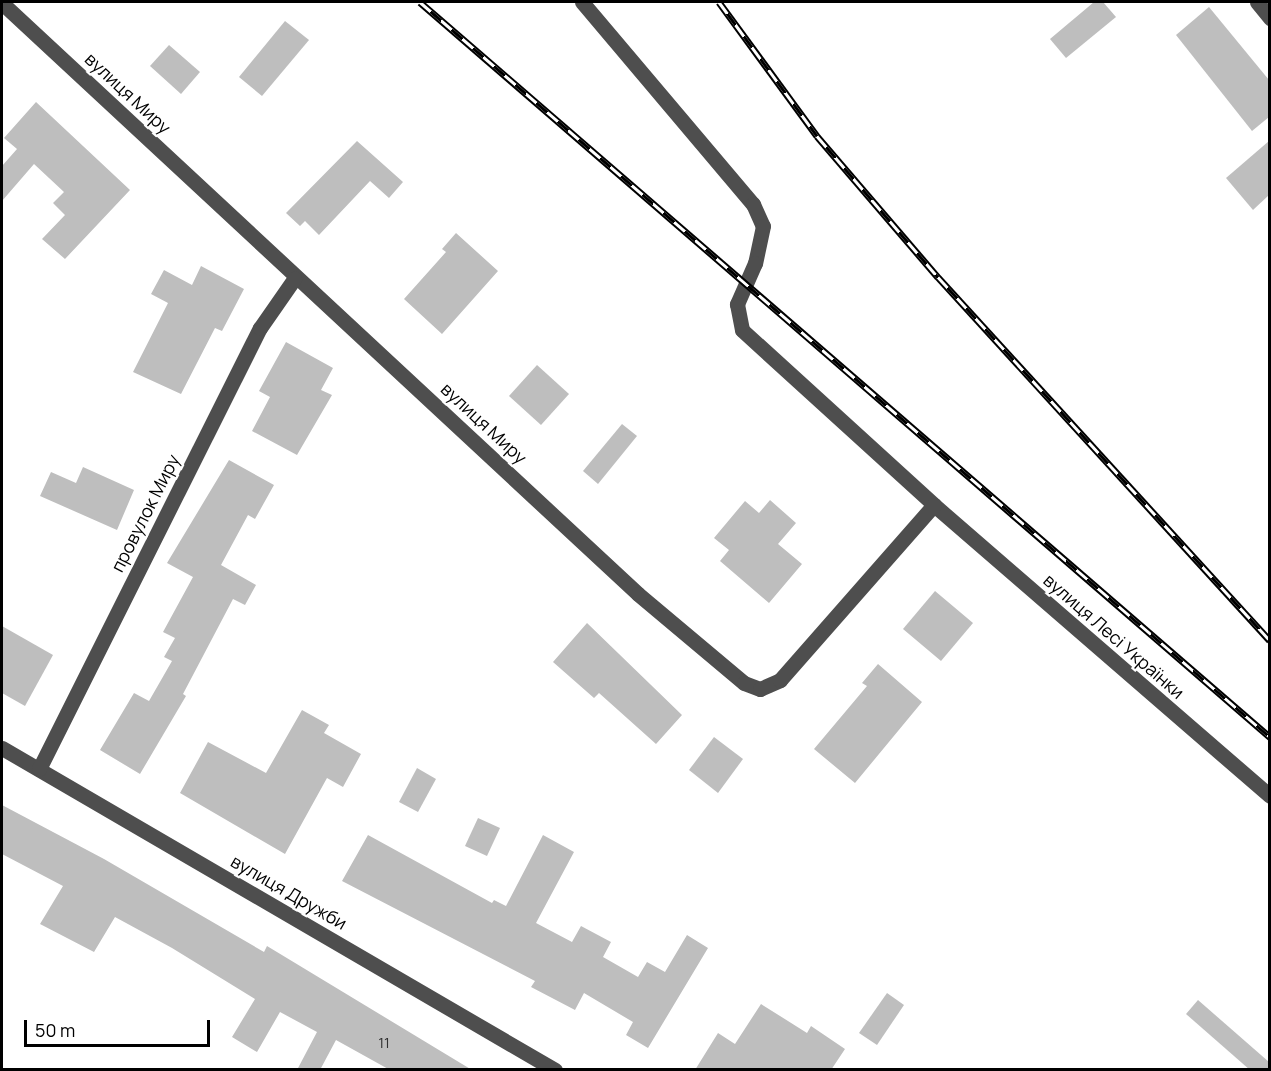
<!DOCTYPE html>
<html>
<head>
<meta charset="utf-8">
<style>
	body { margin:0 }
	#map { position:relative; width:1271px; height:1071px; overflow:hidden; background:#fff; font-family:Manrope,sans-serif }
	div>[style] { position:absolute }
	.building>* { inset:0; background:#bebebe }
	.minor>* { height:15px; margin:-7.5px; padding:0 7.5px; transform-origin:7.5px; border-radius:7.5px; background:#4e4e4e }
	.rail>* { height:7px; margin-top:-3.5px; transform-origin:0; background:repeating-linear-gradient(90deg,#fff 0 14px,#000 0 28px); box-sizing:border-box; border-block:2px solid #000 }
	span { translate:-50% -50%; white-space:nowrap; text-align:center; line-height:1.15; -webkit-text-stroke:4.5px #fff; paint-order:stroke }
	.number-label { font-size:15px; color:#303030 }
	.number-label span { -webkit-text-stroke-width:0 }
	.street-label { font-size:18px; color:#000 }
	.frame { position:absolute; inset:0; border:3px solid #000; pointer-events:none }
	.scale { position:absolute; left:24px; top:1020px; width:186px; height:27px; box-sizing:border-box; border:3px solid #000; border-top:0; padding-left:8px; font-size:18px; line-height:21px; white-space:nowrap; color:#000; -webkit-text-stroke:4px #fff; paint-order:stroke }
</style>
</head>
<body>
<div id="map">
	<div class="building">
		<div style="clip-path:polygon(1094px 2px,1103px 2px,1116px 17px,1066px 58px,1050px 39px)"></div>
		<div style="clip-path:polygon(1209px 7px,1269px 80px,1269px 117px,1252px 131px,1176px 35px)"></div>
		<div style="clip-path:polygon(285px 21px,309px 40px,262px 96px,239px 77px)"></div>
		<div style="clip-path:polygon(169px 45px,200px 72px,181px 94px,150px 66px)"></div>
		<div style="clip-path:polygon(36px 102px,130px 190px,65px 259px,42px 239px,65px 215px,53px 203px,64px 192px,34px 164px,2px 201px,2px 166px,17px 149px,4px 138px)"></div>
		<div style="clip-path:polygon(357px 141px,403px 182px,389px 198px,370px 181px,319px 235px,305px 221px,300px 226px,286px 213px)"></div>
		<div style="clip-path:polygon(1269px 141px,1269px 195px,1253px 210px,1226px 178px)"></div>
		<div style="clip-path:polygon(456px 233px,498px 271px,442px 334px,404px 299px,446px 252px,442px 249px)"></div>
		<div style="clip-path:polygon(201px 266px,244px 289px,222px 331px,215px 328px,181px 394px,133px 372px,168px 303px,151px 294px,164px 270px,192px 285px)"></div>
		<div style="clip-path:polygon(286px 342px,333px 368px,321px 390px,332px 395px,297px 455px,252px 431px,270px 397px,259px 391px)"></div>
		<div style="clip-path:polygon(537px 365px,569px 394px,541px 425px,509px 396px)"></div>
		<div style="clip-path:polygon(622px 424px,637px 436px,598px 484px,583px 471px)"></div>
		<div style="clip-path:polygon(229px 460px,274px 485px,255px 519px,248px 515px,221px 565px,256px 585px,245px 605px,233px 599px,183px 694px,186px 696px,140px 774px,100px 750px,134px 693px,149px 701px,172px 661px,164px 657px,175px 638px,163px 632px,193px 577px,167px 563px)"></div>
		<div style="clip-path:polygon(83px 467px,134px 490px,117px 530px,40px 496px,51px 472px,76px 483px)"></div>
		<div style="clip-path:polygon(770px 500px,796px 523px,778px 544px,802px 564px,769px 603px,720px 561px,729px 550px,714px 538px,745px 501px,759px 513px)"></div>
		<div style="clip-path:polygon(935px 591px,973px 623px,941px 661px,903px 629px)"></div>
		<div style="clip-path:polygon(587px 623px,682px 715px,656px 744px,599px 693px,594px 698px,553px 662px)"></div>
		<div style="clip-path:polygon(2px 626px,53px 655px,25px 706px,2px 693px)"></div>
		<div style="clip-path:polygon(878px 664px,922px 702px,855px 783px,814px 749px,867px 686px,862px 683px)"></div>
		<div style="clip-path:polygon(302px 710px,329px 725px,324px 733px,361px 754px,343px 787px,327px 778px,285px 854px,180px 793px,208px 742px,266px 773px)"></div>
		<div style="clip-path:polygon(714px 737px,743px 759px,718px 793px,689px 770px)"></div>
		<div style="clip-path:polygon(417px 768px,436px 779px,418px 812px,399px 802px)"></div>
		<div style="clip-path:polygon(2px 805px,104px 859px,264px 952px,267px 946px,472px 1070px,390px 1070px,336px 1040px,320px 1070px,297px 1070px,317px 1032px,280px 1012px,257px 1052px,232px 1037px,255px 999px,172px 948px,115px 917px,94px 952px,40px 924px,63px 886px,2px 854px)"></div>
		<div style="clip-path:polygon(478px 818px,500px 828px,487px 856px,465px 846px)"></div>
		<div style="clip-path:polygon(368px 835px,492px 903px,494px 900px,506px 906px,543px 835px,574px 852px,536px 923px,572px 942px,581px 926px,611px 942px,603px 957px,638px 977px,647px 962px,665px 972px,687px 935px,708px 948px,648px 1048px,626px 1035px,633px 1022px,584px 993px,575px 1010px,531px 987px,535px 981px,342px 881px)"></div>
		<div style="clip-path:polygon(887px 993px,904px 1005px,877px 1045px,859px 1033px)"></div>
		<div style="clip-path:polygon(1198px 1000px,1269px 1062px,1269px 1070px,1250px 1070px,1186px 1014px)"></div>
		<div style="clip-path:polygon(761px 1004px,807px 1033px,811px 1026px,845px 1049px,831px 1070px,695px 1070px,718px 1033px,735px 1044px)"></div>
	</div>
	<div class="minor">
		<div style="left:582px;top:2px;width:265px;rotate:49.8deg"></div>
		<div style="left:753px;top:204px;width:24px;rotate:66deg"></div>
		<div style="left:763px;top:226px;width:38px;rotate:102deg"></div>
		<div style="left:755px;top:263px;width:45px;rotate:113.7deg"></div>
		<div style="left:737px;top:304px;width:26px;rotate:79deg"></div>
		<div style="left:742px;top:330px;width:260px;rotate:42.3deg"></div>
		<div style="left:934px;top:505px;width:444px;rotate:40.9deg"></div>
		<div style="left:1257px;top:2px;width:21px;rotate:51deg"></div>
		<div style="left:2px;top:3px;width:868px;rotate:42.9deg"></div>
		<div style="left:638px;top:594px;width:138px;rotate:40deg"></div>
		<div style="left:744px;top:683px;width:17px;rotate:21deg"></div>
		<div style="left:760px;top:689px;width:22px;rotate:-24deg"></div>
		<div style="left:780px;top:680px;width:233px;rotate:-48.7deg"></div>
		<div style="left:2px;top:748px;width:640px;rotate:30.21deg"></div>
		<div style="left:39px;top:769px;width:493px;rotate:-63.4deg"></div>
		<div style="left:260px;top:328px;width:60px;rotate:-55.2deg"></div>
	</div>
	<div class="rail">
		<div style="left:420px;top:2px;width:1124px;rotate:40.85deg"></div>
		<div style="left:719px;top:2px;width:166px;rotate:53.8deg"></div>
		<div style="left:817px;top:136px;width:186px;rotate:49.4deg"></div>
		<div style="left:938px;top:277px;width:492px;rotate:47.6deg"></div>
	</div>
	<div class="number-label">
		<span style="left:384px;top:1043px">11</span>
	</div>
	<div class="street-label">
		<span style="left:128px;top:93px;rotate:43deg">вулиця Миру</span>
		<span style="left:484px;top:423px;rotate:43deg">вулиця Миру</span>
		<span style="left:145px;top:513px;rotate:-63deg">провулок Миру</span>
		<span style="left:1114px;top:636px;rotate:41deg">вулиця Лесі Українки</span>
		<span style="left:289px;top:892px;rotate:30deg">вулиця Дружби</span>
	</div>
	<div class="frame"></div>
	<div class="scale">50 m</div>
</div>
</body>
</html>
